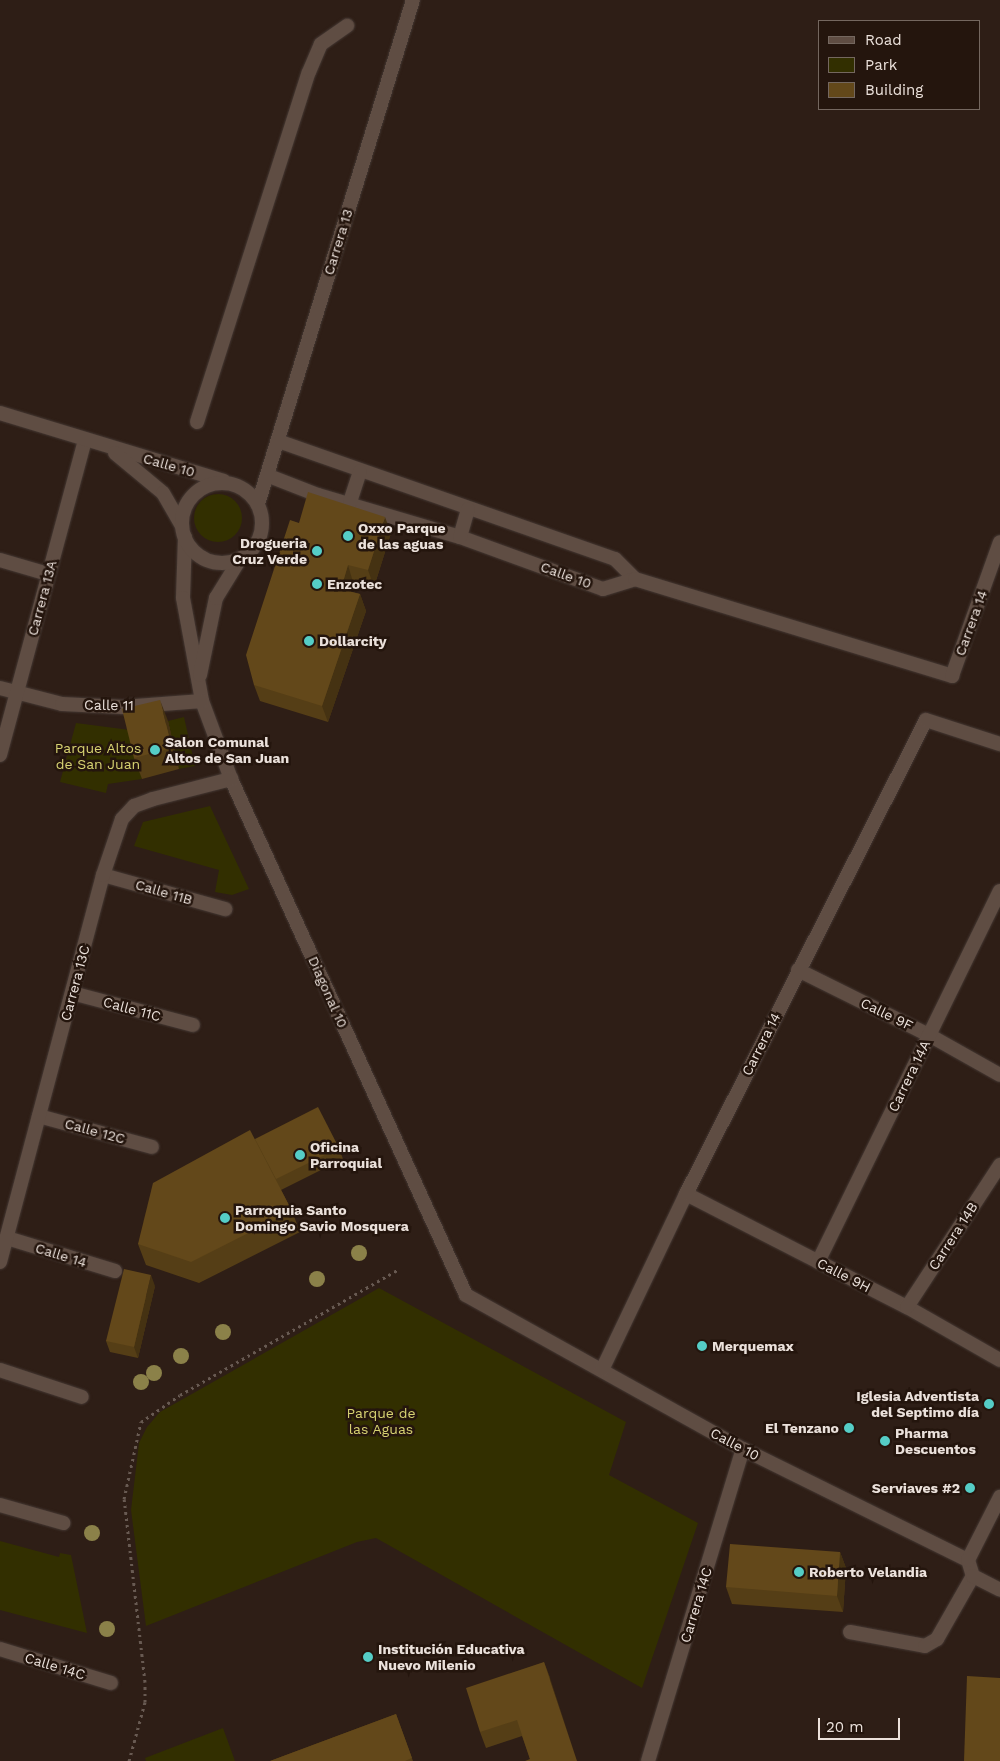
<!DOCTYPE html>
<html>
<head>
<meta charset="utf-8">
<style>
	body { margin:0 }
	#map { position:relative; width:1000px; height:1761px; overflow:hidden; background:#2e1e16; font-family:"Work Sans",sans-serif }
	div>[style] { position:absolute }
	.green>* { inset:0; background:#322f00 }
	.round { border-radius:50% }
	.path>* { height:3px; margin-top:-1.5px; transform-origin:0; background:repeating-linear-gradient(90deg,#685a52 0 2.5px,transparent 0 6.5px) }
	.roads { filter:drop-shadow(0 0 1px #443833) drop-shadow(0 0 1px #443833) }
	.service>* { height:14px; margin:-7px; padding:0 7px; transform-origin:7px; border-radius:7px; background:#5f4d43 }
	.minor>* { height:14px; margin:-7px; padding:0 7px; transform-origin:7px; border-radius:7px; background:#5f4d43 }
	.tertiary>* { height:14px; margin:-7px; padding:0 7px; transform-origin:7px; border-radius:7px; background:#5f4d43 }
	.tertiary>.ring { margin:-7px; padding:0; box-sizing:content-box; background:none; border:14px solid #5f4d43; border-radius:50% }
	.trees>* { width:16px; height:16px; margin:-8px; border-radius:50%; background:#8b8149 }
	.wall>* { inset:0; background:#553e16 }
	.shaded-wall>* { inset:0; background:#453212 }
	.building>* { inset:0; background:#63481a }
	.dots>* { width:14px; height:14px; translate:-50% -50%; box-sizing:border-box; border:2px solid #24150d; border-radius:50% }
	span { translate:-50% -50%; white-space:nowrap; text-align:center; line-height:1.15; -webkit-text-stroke:5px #24150d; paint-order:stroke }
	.street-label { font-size:14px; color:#ebe1db }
	.poi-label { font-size:14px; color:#ebe1db; font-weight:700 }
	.left { translate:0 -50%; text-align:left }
	.right { translate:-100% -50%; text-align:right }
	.park-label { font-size:14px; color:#d7d272 }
	.legend { position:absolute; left:818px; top:20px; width:162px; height:90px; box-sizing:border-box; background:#24150d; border:1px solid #74675f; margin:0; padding:6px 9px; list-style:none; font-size:15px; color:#ebe1db }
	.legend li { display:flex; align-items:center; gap:10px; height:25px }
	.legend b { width:25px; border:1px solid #74675f }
	.scale { position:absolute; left:818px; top:1718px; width:82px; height:22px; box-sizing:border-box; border:2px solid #ebe1db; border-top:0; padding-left:6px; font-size:15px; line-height:18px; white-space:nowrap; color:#ebe1db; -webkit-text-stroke:4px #24150d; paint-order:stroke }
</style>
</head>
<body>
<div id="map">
	<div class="green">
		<div class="round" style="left:194px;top:494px;width:48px;height:48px"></div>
		<div style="clip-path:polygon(184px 717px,195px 766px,179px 769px,168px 721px)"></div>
		<div style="clip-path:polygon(76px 723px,130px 730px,142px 779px,108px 784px,106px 793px,60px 782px)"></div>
		<div style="clip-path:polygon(210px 806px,249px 889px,232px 895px,215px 892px,219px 870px,134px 846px,143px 822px)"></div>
		<div style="clip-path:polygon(379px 1288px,626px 1422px,609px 1475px,698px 1523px,642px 1688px,376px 1538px,357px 1542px,146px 1626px,131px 1510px,139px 1443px,147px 1427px,160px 1412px)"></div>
		<div style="clip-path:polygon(0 1541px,59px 1557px,60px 1553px,71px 1555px,87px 1633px,0 1610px)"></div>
		<div style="clip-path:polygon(223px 1728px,235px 1761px,146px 1761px,145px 1758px)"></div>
	</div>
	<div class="path">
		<div style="left:129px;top:1761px;width:61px;rotate:-74.8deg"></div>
		<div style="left:145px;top:1702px;width:20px;rotate:-90deg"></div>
		<div style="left:145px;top:1682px;width:184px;rotate:-96.5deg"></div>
		<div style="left:124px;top:1499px;width:79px;rotate:-77.6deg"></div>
		<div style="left:141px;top:1422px;width:47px;rotate:-34.7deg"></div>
		<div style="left:180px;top:1395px;width:253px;rotate:-29.9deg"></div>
	</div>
	<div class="roads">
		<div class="service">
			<div style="left:197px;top:422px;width:367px;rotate:-72.3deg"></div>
			<div style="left:309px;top:72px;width:30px;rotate:-67deg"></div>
			<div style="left:321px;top:44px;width:32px;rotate:-35deg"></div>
			<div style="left:278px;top:441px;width:357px;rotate:19.3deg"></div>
			<div style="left:615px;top:559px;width:28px;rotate:45deg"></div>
			<div style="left:269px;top:476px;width:53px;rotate:21.2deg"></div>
			<div style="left:318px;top:495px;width:148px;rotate:16.5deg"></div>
			<div style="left:460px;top:537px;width:152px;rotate:20deg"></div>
			<div style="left:603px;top:589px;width:34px;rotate:-17deg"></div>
			<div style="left:635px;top:579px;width:332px;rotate:17deg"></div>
			<div style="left:952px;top:676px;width:142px;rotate:-70.3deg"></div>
			<div style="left:350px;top:502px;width:32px;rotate:-72deg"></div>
			<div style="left:460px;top:537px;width:29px;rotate:-74deg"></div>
			<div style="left:850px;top:1632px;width:76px;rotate:10.6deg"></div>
			<div style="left:925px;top:1646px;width:14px;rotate:-30deg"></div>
			<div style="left:937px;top:1639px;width:73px;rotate:-60.3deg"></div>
		</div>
		<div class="minor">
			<div style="left:185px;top:537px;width:61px;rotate:91.9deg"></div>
			<div style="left:183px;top:598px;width:105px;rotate:79.5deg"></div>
			<div style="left:202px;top:701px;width:83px;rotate:69.6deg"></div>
			<div style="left:231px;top:779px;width:567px;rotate:65.51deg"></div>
			<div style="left:466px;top:1295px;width:317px;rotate:29.1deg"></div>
			<div style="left:743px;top:1449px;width:251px;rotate:26.3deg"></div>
			<div style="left:968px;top:1560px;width:17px;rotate:73deg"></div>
			<div style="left:973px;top:1576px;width:30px;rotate:27deg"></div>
			<div style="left:0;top:560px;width:50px;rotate:16.3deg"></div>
			<div style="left:200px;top:675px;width:79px;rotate:-78.3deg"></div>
			<div style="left:216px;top:598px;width:46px;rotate:-58.4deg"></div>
			<div style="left:0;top:688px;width:64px;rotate:14.5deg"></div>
			<div style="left:62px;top:704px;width:61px;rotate:2.8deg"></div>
			<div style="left:123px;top:707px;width:79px;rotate:-4.3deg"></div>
			<div style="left:0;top:755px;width:326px;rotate:-74.9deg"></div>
			<div style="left:103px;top:875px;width:127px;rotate:15.6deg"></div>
			<div style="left:798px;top:970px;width:146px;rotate:26.4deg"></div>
			<div style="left:929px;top:1035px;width:81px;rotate:29.4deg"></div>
			<div style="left:72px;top:993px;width:125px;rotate:14.8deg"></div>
			<div style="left:39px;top:1116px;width:117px;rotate:15.3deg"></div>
			<div style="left:686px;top:1194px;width:248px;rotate:27.1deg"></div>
			<div style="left:907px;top:1307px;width:107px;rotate:29.7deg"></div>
			<div style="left:7px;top:1238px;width:113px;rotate:17deg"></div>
			<div style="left:0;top:1262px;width:400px;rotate:-75.1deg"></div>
			<div style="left:103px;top:875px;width:59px;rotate:-71.3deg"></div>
			<div style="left:122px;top:819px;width:18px;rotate:-47deg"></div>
			<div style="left:134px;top:806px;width:20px;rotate:-20deg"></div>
			<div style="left:153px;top:799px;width:81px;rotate:-14.4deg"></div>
			<div style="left:818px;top:1262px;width:413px;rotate:-63.9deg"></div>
			<div style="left:907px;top:1307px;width:170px;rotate:-56.8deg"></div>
			<div style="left:0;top:1370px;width:86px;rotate:18.2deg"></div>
			<div style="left:602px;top:1370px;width:195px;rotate:-64.5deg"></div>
			<div style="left:686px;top:1194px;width:531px;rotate:-63.15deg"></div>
			<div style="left:926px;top:720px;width:78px;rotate:18deg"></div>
			<div style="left:0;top:1505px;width:66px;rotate:15.9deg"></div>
			<div style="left:968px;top:1560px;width:71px;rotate:-63.1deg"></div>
			<div style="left:0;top:1649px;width:116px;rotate:17deg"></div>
			<div style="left:648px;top:1761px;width:326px;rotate:-73.1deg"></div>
		</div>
		<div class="tertiary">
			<div style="left:0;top:413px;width:234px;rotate:16.9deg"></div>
			<div style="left:115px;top:453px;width:62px;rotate:39.8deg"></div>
			<div style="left:163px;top:493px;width:38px;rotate:60deg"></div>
			<div class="ring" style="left:182px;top:483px;width:66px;height:66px"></div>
			<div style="left:258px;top:504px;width:527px;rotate:-72.91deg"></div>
		</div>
	</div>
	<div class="trees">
		<div style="left:359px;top:1253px"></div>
		<div style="left:317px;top:1279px"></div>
		<div style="left:223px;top:1332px"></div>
		<div style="left:181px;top:1356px"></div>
		<div style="left:154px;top:1373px"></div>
		<div style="left:141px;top:1382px"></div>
		<div style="left:92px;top:1533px"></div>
		<div style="left:107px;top:1629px"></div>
	</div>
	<div class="wall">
		<div style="clip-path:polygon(299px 523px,391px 533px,374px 587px,353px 582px,351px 592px,360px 594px,366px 611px,328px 722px,260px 701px,254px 685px)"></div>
		<div style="clip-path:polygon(168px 721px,179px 769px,142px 779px,134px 758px)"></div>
		<div style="clip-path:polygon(255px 1139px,339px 1148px,343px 1159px,281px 1190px,292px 1211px,300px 1232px,199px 1283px,146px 1265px,138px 1244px)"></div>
		<div style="clip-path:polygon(155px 1286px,138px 1358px,110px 1352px,106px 1341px)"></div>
		<div style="clip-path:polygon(840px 1552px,846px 1568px,843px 1612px,732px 1604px,726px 1587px)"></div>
		<div style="clip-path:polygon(544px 1662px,550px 1678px,530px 1759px,522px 1736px,486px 1748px,480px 1732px)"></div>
		<div style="clip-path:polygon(396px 1714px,413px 1761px,270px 1761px)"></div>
	</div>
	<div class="shaded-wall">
		<div style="clip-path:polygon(385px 517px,391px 533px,374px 587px,368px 570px)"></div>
		<div style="clip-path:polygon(348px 565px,353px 582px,347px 605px,341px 589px)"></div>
		<div style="clip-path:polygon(360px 594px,366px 611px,328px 722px,322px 706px)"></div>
		<div style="clip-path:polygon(160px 700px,168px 721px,179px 769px,172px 748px)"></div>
		<div style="clip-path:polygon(151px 1275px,155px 1286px,138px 1358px,134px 1347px)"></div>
		<div style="clip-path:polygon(840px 1552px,846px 1568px,843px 1612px,837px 1596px)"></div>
		<div style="clip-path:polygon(544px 1662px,550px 1678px,577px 1761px)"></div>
	</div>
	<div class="building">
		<div style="clip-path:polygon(308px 492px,385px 517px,368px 570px,348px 565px,341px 589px,360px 594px,322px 706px,254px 685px,246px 655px,290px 520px,299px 523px)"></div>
		<div style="clip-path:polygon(160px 700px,172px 748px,134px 758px,122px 709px)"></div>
		<div style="clip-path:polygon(318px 1107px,339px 1148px,276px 1179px,255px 1139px)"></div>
		<div style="clip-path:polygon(250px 1130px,292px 1211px,191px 1262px,138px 1244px,153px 1183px)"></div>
		<div style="clip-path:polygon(124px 1269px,151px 1275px,134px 1347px,106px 1341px)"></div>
		<div style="clip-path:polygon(730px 1544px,840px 1552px,837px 1596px,726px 1587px)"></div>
		<div style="clip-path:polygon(544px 1662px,577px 1761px,525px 1761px,530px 1759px,517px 1720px,480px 1732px,466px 1688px)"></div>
		<div style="clip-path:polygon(967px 1676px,1000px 1678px,1000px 1761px,964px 1761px)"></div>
		<div style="clip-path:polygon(396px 1714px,412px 1758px,405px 1761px,270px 1761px)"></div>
	</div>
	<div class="dots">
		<div style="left:348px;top:536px;background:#55cdc6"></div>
		<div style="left:317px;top:551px;background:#55cdc6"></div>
		<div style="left:317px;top:584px;background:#55cdc6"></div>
		<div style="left:309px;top:641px;background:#55cdc6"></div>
		<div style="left:155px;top:750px;background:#55cdc6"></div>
		<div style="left:300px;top:1155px;background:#55cdc6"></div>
		<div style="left:225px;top:1218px;background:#55cdc6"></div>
		<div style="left:702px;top:1346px;background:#55cdc6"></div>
		<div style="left:989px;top:1404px;background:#55cdc6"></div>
		<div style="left:849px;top:1428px;background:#55cdc6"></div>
		<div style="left:885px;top:1441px;background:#55cdc6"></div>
		<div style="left:970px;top:1488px;background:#55cdc6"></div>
		<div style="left:799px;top:1572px;background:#55cdc6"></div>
		<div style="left:368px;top:1657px;background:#55cdc6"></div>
	</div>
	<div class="street-label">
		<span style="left:338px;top:242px;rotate:-73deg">Carrera 13</span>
		<span style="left:169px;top:465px;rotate:16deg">Calle 10</span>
		<span style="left:566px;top:575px;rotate:20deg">Calle 10</span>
		<span style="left:42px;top:598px;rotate:-75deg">Carrera 13A</span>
		<span style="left:971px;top:623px;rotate:-70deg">Carrera 14</span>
		<span style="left:109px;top:705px;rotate:1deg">Calle 11</span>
		<span style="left:164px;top:892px;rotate:16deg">Calle 11B</span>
		<span style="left:75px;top:983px;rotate:-75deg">Carrera 13C</span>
		<span style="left:328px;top:992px;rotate:66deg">Diagonal 10</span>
		<span style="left:132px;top:1009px;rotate:15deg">Calle 11C</span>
		<span style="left:887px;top:1014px;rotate:26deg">Calle 9F</span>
		<span style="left:761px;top:1044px;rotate:-63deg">Carrera 14</span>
		<span style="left:909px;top:1076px;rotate:-64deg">Carrera 14A</span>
		<span style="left:95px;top:1131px;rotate:15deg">Calle 12C</span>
		<span style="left:953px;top:1236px;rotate:-57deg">Carrera 14B</span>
		<span style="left:61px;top:1255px;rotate:17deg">Calle 14</span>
		<span style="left:844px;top:1275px;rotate:27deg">Calle 9H</span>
		<span style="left:735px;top:1444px;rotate:28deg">Calle 10</span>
		<span style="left:696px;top:1605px;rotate:-73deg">Carrera 14C</span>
		<span style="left:55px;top:1666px;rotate:17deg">Calle 14C</span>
	</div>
	<div class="poi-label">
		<span class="left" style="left:358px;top:536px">Oxxo Parque<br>de las aguas</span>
		<span class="right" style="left:307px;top:551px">Drogueria<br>Cruz Verde</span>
		<span class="left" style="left:327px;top:584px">Enzotec</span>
		<span class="left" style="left:319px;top:641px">Dollarcity</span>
		<span class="left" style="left:165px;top:750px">Salon Comunal<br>Altos de San Juan</span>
		<span class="left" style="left:310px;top:1155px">Oficina<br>Parroquial</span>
		<span class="left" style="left:235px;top:1218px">Parroquia Santo<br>Domingo Savio Mosquera</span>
		<span class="left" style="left:712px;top:1346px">Merquemax</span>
		<span class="right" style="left:979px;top:1404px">Iglesia Adventista<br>del Septimo día</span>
		<span class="right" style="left:839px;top:1428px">El Tenzano</span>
		<span class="left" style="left:895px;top:1441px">Pharma<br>Descuentos</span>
		<span class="right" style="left:960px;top:1488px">Serviaves #2</span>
		<span class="left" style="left:809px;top:1572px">Roberto Velandia</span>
		<span class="left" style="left:378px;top:1657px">Institución Educativa<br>Nuevo Milenio</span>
	</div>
	<div class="park-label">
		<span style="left:98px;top:756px">Parque Altos<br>de San Juan</span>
		<span style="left:381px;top:1421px">Parque de<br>las Aguas</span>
	</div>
	<ul class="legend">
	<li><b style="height:6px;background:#5f4d43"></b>Road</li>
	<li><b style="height:14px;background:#322f00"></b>Park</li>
	<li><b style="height:14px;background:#63481a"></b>Building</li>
	</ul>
	<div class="scale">20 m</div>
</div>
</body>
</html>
